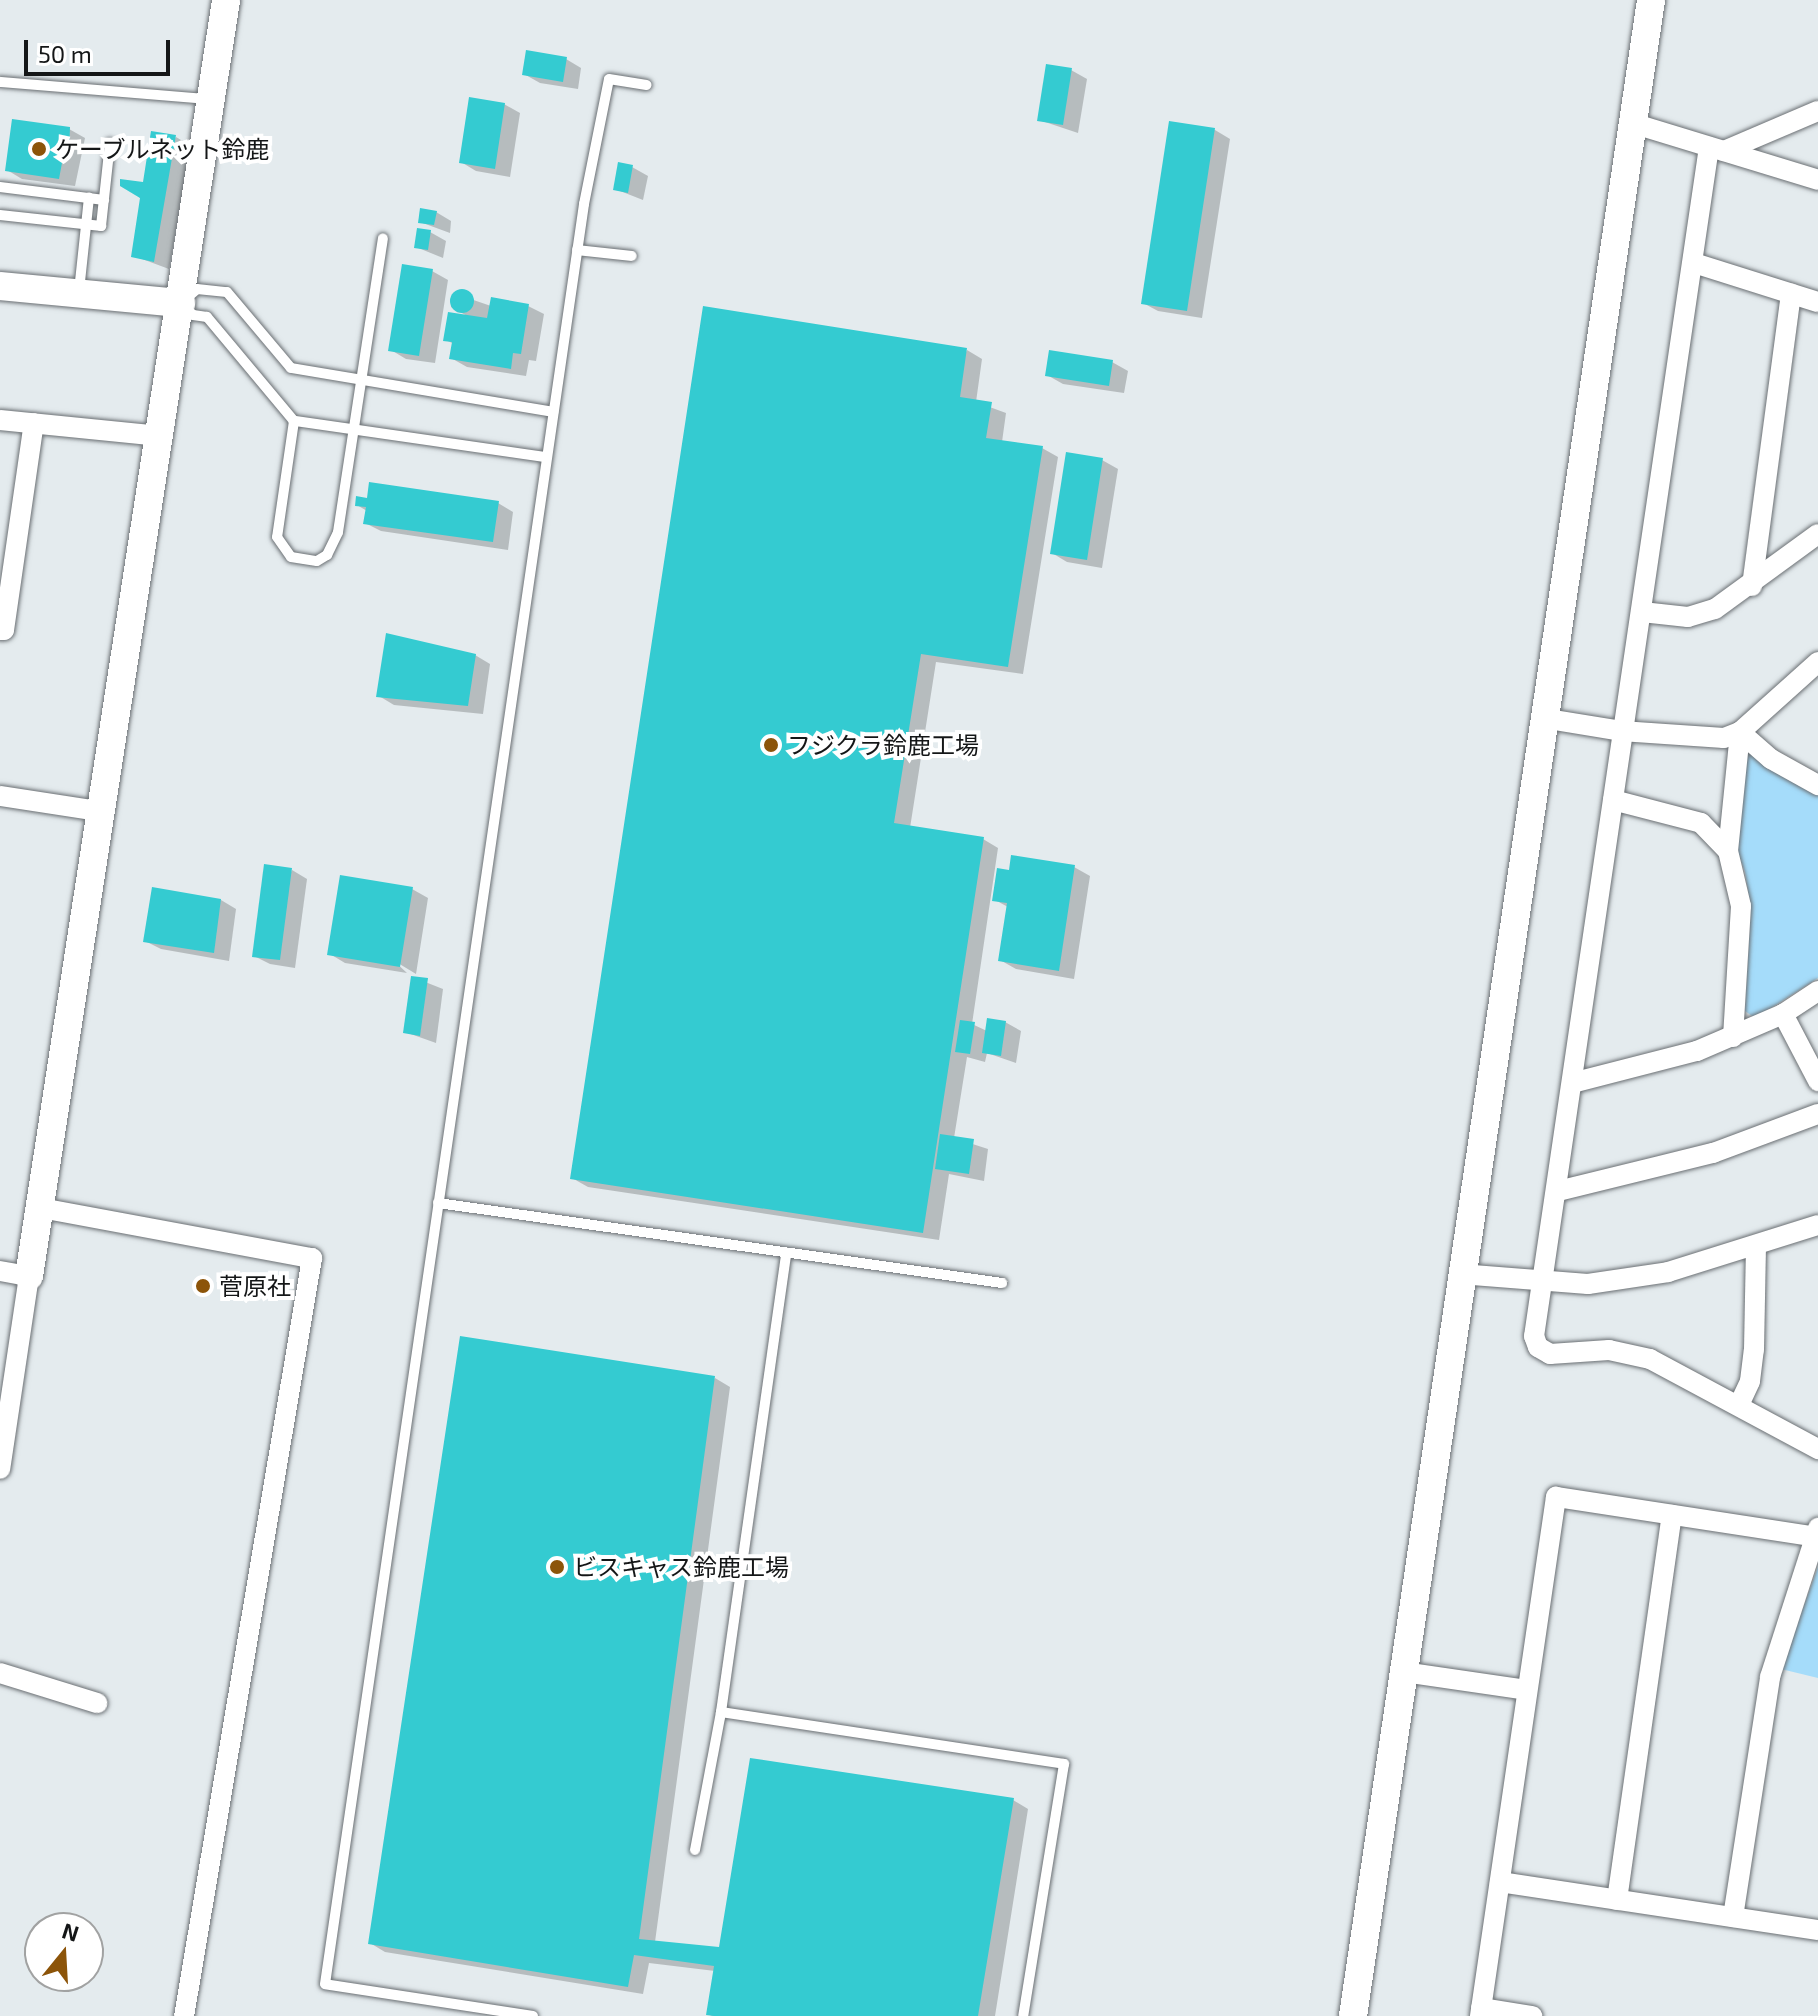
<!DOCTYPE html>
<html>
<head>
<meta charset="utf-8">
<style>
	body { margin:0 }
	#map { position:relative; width:1818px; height:2016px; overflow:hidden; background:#e4ebee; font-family:"Exo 2","Noto Sans JP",sans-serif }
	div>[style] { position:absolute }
	.green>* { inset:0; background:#a5dcfa }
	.shadow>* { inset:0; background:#0003 }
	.building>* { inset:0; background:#34cbd1 }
	.round { border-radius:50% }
	.roads { filter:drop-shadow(0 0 2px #6a6f73) drop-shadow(0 0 2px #6a6f73) }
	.lane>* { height:10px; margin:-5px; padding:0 5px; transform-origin:5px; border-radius:5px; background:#fff }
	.street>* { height:20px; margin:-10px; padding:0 10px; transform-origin:10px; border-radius:10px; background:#fff }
	.secondary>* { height:28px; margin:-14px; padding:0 14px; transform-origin:14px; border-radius:14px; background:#fff }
	.dots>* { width:22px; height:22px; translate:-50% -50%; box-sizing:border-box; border:4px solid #fff; border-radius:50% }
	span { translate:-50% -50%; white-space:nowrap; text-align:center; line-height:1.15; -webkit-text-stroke:8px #fff; paint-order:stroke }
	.poi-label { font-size:24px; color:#141617 }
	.left { translate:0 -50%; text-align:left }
	.north { position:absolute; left:24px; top:1912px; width:80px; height:80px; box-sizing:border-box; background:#fff; border:2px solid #a1a2a2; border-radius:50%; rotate:18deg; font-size:22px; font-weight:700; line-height:32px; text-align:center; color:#141617 }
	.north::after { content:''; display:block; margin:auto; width:28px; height:36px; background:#8c5409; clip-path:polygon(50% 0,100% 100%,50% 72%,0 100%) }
	.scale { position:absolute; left:24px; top:40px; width:146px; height:36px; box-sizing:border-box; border:4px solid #141617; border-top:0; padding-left:10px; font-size:24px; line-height:28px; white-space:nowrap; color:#141617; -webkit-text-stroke:6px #fff; paint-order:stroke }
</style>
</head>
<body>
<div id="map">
	<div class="green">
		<div style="clip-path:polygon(1752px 751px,1818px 792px,1818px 978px,1755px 1018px,1745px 1011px,1751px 910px,1745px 872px,1734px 842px,1744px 754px)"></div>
		<div style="clip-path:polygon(1818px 1567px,1818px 1678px,1781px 1669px)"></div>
	</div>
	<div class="shadow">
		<div style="clip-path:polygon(566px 59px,581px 68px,578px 89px,540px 83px,524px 74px)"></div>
		<div style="clip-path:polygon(1071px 70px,1087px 79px,1078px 133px,1039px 120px)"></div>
		<div style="clip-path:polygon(504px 104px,520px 113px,510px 177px,476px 171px,461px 162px)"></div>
		<div style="clip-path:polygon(1171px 124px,1215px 130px,1230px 139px,1202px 318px,1158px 311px,1143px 303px)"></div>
		<div style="clip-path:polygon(69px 129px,85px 138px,75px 186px,22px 179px,7px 170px)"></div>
		<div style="clip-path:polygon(176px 137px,191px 146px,169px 269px,134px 256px,141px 199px,124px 181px,144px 184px)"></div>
		<div style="clip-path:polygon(632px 167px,648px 176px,643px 200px,615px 189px)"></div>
		<div style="clip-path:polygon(436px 212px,451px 221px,450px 233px,420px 222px)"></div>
		<div style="clip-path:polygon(430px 232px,446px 241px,443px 258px,416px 247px)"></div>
		<div style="clip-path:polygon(432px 271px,448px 280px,435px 363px,406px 359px,391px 350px)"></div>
		<div style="clip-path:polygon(453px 293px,491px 306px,528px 306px,544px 314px,536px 361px,529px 360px,526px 376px,467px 367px,451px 358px,454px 344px,446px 340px,469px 317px,451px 307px)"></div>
		<div style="clip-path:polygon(967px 350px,982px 359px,976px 402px,1006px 413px,1002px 442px,1042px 448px,1058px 457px,1023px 674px,936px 662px,910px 828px,983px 839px,998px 848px,972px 1024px,987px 1031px,1005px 1022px,1021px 1031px,1016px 1063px,987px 1053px,985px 1062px,967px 1057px,954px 1138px,988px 1149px,984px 1181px,949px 1174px,939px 1240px,588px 1187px,572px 1178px)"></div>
		<div style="clip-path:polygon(1112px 362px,1128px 371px,1124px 393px,1063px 384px,1047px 375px)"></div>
		<div style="clip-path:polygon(1102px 460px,1118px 469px,1102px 568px,1067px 562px,1052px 553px)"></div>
		<div style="clip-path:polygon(498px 503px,513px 512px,508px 550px,381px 531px,365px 523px,367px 511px,357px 505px)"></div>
		<div style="clip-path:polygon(475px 655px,490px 664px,483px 714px,394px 705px,379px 696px)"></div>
		<div style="clip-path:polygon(1074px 867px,1090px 876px,1074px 979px,1016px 969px,1000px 960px,1008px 907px,995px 900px,1011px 872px)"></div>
		<div style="clip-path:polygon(292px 870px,307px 879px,295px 968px,270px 964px,254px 956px)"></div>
		<div style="clip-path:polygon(412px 889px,428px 898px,416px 974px,393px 960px,407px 973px,345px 963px,330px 954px)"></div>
		<div style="clip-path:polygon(221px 900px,236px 909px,229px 961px,161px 949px,145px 941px)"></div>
		<div style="clip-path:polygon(415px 978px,443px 989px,436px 1043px,405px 1032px)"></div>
		<div style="clip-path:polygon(715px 1378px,730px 1387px,655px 1942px,720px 1949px,1013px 1800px,1028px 1809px,995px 2016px,712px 2016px,708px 2014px,715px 1971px,649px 1963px,643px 1994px,385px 1952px,370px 1943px)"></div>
	</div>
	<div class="building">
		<div style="clip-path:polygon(526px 50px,567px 57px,563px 82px,522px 75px)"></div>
		<div style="clip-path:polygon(1046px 64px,1072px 68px,1063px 125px,1037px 121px)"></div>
		<div style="clip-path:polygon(469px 97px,505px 103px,495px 169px,459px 163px)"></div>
		<div style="clip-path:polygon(12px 119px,70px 127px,69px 153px,64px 152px,59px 179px,5px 171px)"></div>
		<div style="clip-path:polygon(1169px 121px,1215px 128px,1187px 311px,1141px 304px)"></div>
		<div style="clip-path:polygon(151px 131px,176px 135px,154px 262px,131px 257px,140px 198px,120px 186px,120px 179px,143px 182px)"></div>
		<div style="clip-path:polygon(618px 162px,633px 165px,628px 193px,613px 190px)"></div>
		<div style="clip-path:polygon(420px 208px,437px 211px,434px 225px,418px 223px)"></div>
		<div style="clip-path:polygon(417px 228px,431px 230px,428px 250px,414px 248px)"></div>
		<div style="clip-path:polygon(402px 264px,433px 269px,419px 356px,388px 351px)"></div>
		<div class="round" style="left:450px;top:289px;width:24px;height:24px"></div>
		<div style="clip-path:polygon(491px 297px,529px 304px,521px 354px,513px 353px,511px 369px,449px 359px,452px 342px,443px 341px,448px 312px,487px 318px)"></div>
		<div style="clip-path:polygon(703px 306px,967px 348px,960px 397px,992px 402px,986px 438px,1043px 446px,1008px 667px,921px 654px,894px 823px,984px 837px,923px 1233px,570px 1179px)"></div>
		<div style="clip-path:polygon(1049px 350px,1113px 360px,1109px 386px,1045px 376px)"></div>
		<div style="clip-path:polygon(1066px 452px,1103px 458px,1087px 560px,1050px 554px)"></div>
		<div style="clip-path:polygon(369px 482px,499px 501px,493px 542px,363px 524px,366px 507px,355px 506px,356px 496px,367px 498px)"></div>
		<div style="clip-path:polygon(386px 633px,476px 654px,468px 706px,376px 697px)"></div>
		<div style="clip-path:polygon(1011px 855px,1075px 865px,1059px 971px,998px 961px,1007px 903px,992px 901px,997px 868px,1009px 870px)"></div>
		<div style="clip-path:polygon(264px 864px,292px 868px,280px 960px,252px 957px)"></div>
		<div style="clip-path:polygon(340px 875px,413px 887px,400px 967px,327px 955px)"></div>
		<div style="clip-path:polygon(152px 887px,221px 899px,214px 953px,143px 942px)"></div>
		<div style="clip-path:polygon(411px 976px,428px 978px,420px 1036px,403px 1033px)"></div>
		<div style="clip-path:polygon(987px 1018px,1006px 1021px,1001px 1056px,982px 1053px)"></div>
		<div style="clip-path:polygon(960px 1020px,975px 1022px,970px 1054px,955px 1052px)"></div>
		<div style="clip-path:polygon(940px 1134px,974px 1139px,969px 1174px,935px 1169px)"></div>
		<div style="clip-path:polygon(460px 1336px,715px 1376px,639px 1939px,719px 1947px,750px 1758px,1014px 1798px,978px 2016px,714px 2016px,706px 2015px,714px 1966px,634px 1955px,628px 1987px,368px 1944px)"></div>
	</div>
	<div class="roads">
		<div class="lane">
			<div style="left:0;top:82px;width:210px;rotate:4.7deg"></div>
			<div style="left:0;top:187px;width:105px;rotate:7.1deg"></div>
			<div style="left:0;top:215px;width:102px;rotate:6.2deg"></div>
			<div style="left:101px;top:226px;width:83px;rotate:-83.8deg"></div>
			<div style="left:577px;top:250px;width:55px;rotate:6.2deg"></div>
			<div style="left:79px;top:291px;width:94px;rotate:-83.9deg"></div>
			<div style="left:294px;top:421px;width:117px;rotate:98.3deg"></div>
			<div style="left:277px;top:537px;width:24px;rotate:55deg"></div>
			<div style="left:291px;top:557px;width:26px;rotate:9deg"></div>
			<div style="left:317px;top:561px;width:12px;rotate:-31deg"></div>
			<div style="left:327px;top:555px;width:25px;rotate:-64deg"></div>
			<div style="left:338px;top:532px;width:297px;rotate:-81.3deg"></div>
			<div style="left:545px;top:457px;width:254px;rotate:-171.8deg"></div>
			<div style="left:294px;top:421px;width:136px;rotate:-129.9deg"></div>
			<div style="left:207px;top:317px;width:14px;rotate:-172deg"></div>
			<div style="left:193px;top:315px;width:17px;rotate:-135deg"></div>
			<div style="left:181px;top:303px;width:21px;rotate:-41deg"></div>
			<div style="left:197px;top:289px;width:30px;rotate:6deg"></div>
			<div style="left:227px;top:292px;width:99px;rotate:49.9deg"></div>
			<div style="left:291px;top:368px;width:266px;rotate:9.5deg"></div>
			<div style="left:438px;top:1203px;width:570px;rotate:8.07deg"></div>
			<div style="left:721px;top:1712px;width:347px;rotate:8.6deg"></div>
			<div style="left:1064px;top:1764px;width:255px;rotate:99.2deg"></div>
			<div style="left:695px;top:1850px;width:140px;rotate:-79.3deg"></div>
			<div style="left:721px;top:1712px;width:464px;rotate:-81.9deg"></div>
			<div style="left:533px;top:2016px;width:210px;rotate:-171.3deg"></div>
			<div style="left:325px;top:1984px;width:1799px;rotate:-81.72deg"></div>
			<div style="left:584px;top:204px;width:127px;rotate:-78.7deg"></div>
			<div style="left:609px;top:79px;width:38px;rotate:9deg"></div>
		</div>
		<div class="street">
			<div style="left:1632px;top:123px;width:195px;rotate:17deg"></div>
			<div style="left:1709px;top:147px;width:1202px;rotate:98.37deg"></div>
			<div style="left:1534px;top:1336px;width:12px;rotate:70deg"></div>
			<div style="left:1538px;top:1347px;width:14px;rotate:30deg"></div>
			<div style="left:1550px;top:1354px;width:59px;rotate:-3.9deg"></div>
			<div style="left:1609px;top:1350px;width:42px;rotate:12.4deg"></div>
			<div style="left:1650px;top:1359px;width:191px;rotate:28.2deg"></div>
			<div style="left:1724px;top:151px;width:102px;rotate:-23.1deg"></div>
			<div style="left:1694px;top:263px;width:130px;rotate:17.5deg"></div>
			<div style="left:0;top:420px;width:161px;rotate:5.7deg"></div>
			<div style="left:1752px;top:586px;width:295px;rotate:-82.4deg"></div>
			<div style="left:1642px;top:612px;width:46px;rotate:6.2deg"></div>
			<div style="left:1688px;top:617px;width:28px;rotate:-17deg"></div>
			<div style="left:1715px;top:609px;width:127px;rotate:-36.1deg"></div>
			<div style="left:0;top:630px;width:4px"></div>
			<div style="left:4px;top:630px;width:209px;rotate:-81.8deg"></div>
			<div style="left:1542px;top:718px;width:80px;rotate:9.3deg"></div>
			<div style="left:1621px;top:731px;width:103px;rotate:3.9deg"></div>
			<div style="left:1724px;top:738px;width:17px;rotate:-21deg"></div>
			<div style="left:1740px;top:732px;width:105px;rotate:-41.9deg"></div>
			<div style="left:1740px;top:732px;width:41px;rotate:41.1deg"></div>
			<div style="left:1771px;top:759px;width:54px;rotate:29deg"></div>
			<div style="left:0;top:796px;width:105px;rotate:8.7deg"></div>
			<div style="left:1613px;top:800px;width:91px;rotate:14.6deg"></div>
			<div style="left:1701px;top:823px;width:39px;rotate:46deg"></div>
			<div style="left:1783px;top:1014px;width:76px;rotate:62.4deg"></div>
			<div style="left:1733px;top:1037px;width:131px;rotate:-86.5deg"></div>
			<div style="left:1741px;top:906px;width:57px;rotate:-103.3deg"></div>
			<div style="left:1728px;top:851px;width:120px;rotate:-84.2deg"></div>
			<div style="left:1572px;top:1083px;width:129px;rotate:-14.4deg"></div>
			<div style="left:1697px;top:1051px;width:94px;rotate:-23.3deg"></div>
			<div style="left:1783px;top:1014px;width:42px;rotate:-33.3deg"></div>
			<div style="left:1558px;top:1191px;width:160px;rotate:-13.8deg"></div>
			<div style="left:1713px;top:1153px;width:112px;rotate:-20.4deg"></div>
			<div style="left:41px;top:1208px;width:276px;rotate:10.5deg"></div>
			<div style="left:312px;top:1258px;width:769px;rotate:99.58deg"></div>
			<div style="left:0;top:1271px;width:29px;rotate:10deg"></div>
			<div style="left:29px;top:1276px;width:195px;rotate:98.5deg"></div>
			<div style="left:1460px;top:1274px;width:128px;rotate:4.5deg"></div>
			<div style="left:1588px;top:1284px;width:81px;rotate:-8.5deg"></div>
			<div style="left:1668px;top:1272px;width:157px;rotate:-17.4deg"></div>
			<div style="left:1739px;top:1405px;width:26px;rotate:-65deg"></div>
			<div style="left:1750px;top:1381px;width:31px;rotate:-83deg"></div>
			<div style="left:1754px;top:1350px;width:104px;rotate:-88.9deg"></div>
			<div style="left:1404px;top:1672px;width:124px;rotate:8.3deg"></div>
			<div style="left:0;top:1673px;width:102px;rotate:17.2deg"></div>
			<div style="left:1500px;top:1882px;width:322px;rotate:8.6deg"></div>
			<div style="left:1617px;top:1900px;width:389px;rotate:-81.9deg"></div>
			<div style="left:1733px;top:1917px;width:243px;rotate:-81.2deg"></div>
			<div style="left:1770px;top:1677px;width:157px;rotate:-72.1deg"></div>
			<div style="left:1481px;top:2008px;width:52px;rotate:8.9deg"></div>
			<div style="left:1480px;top:2016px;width:525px;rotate:-81.67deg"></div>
			<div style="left:1556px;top:1497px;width:265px;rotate:8.7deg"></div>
		</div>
		<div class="secondary">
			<div style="left:0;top:286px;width:182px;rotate:5.4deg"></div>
			<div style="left:29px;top:1276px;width:1291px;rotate:-81.22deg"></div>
			<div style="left:1353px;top:2016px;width:2038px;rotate:-81.59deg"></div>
		</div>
	</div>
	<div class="dots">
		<div style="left:39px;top:149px;background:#8c5409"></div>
		<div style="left:771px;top:745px;background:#8c5409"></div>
		<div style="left:203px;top:1286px;background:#8c5409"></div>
		<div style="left:557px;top:1567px;background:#8c5409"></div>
	</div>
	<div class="poi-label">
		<span class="left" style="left:55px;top:149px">ケーブルネット鈴鹿</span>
		<span class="left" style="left:787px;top:745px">フジクラ鈴鹿工場</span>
		<span class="left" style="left:219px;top:1286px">菅原社</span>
		<span class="left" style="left:573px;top:1567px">ビスキャス鈴鹿工場</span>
	</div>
	<div class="north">N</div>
	<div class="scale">50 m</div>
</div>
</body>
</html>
